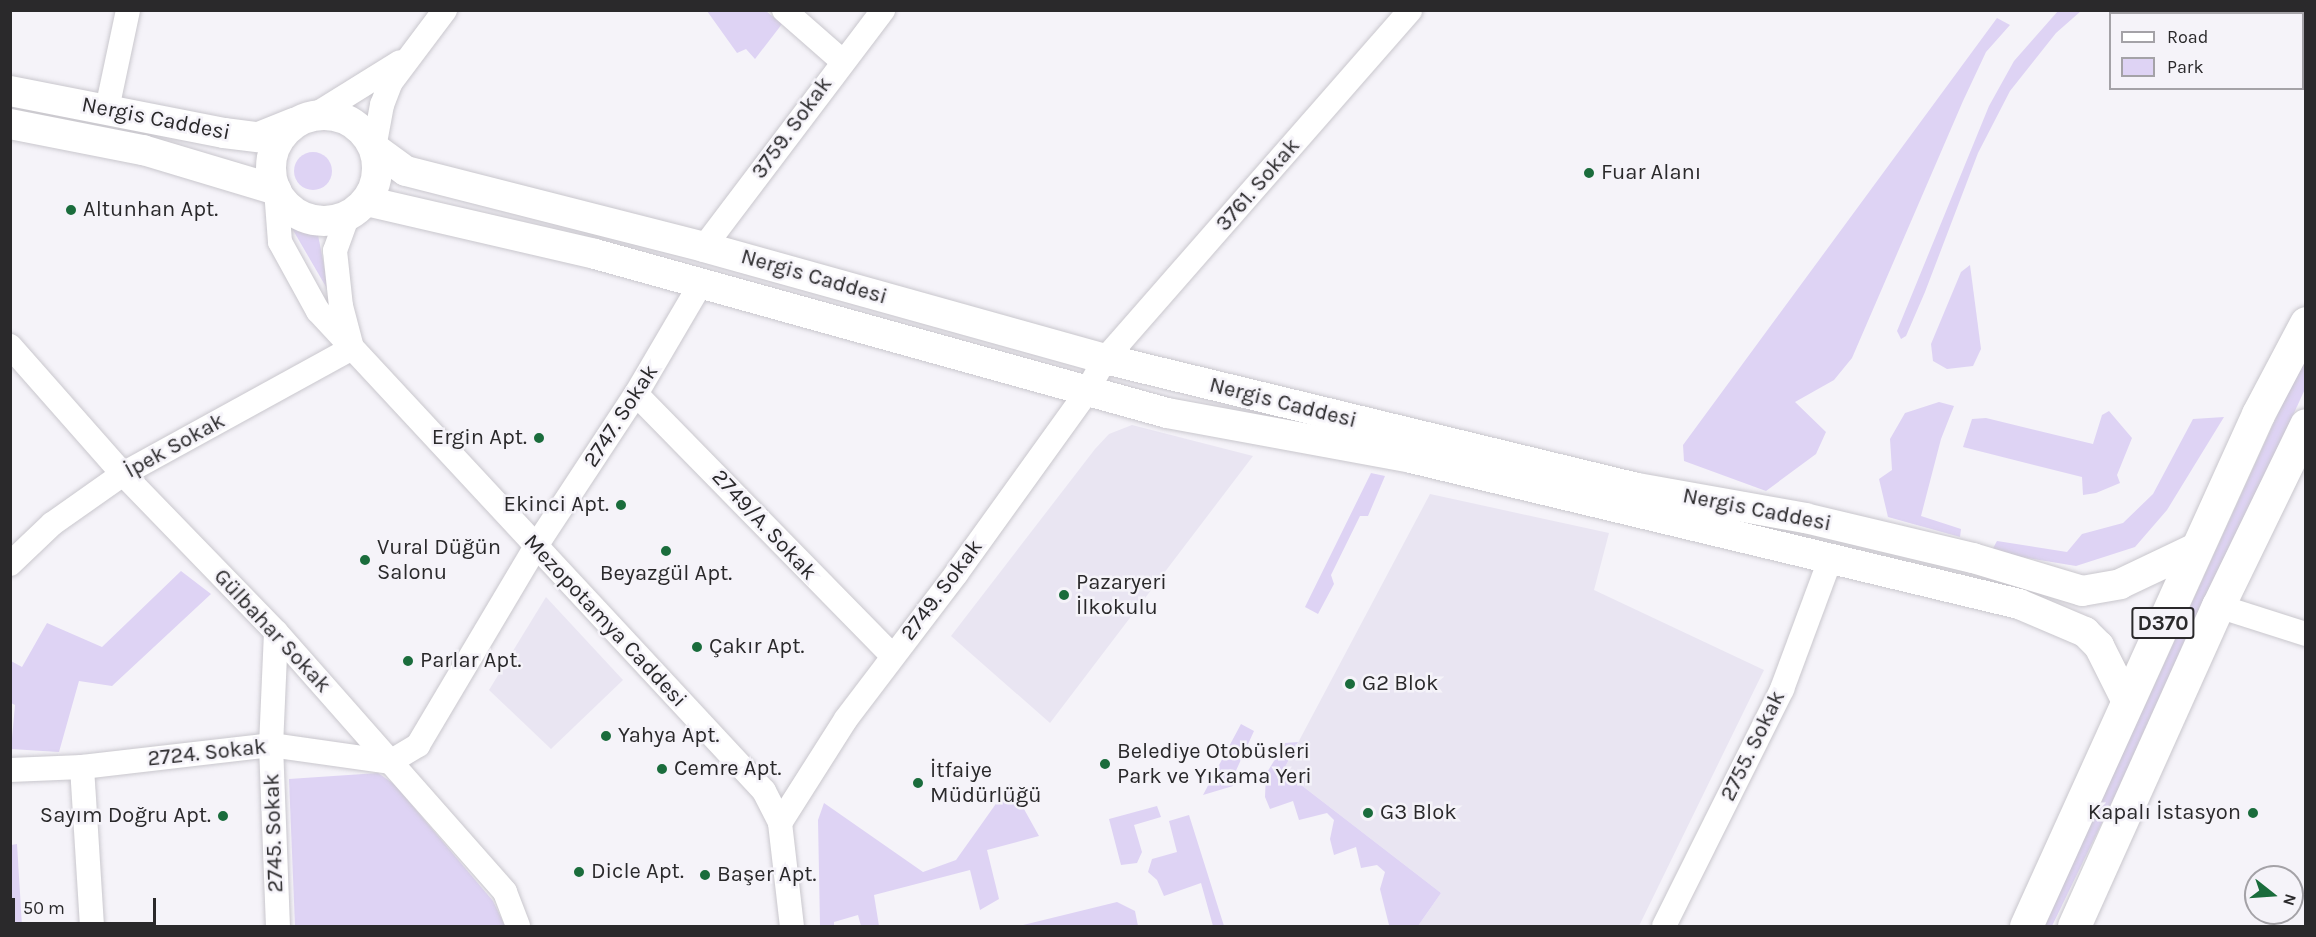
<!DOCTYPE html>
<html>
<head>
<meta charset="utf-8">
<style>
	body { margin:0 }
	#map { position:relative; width:2316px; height:937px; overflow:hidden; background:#f5f3f9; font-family:Karla,sans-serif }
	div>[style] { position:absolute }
	.built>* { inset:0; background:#e9e5f2 }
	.green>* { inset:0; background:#ded3f4 }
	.round { border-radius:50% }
	.roads { filter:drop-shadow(0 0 2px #c9c7cd) drop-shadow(0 0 2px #c9c7cd) }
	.minor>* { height:24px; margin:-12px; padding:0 12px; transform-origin:12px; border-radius:12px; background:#fff }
	.major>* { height:30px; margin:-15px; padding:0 15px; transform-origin:15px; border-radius:15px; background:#fff }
	.major>.ring { margin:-15px; padding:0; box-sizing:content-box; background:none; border:30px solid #fff; border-radius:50% }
	.highway>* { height:33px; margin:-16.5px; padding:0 16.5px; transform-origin:16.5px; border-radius:16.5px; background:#fff }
	.dots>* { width:16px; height:16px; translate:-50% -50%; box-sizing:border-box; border:3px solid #f5f3f9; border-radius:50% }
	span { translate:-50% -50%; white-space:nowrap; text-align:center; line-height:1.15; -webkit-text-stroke:5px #f5f3f9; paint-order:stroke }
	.shield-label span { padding:2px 4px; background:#f5f3f9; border:2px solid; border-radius:4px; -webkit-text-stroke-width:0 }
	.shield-label { font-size:21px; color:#2a292b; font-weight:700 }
	.street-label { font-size:22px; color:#2a292b }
	.poi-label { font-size:22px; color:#2a292b }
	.left { translate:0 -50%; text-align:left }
	.right { translate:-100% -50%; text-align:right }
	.frame { position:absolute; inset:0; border:12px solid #2a292b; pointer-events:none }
	.legend { position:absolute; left:2109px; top:12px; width:195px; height:78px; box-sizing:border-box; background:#f5f3f9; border:2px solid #a4a2a7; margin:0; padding:8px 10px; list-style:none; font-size:18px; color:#2a292b }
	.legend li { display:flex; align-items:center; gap:12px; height:30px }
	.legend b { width:30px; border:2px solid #a4a2a7 }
	.north { position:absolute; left:2244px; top:865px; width:60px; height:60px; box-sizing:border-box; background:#f5f3f9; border:2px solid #a4a2a7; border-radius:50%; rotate:107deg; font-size:16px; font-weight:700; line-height:24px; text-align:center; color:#2a292b }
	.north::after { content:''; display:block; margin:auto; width:21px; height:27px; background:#1a6c3c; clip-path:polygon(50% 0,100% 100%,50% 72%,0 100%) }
	.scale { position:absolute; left:12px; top:898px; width:144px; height:27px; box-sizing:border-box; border:3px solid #2a292b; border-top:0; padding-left:8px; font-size:18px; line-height:21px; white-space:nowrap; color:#2a292b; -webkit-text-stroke:4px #f5f3f9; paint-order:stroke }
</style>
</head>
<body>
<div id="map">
	<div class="built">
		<div style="clip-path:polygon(1132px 425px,1253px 456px,1050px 723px,951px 636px,1095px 449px,1109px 434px)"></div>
		<div style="clip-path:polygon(1430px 494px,1609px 533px,1594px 590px,1764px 670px,1639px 926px,1418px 926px,1441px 893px,1283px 771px)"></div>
		<div style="clip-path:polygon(546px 597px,623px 680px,551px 749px,489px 690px)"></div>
	</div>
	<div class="green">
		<div style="clip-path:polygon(707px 11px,766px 11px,782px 24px,755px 59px,746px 49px,737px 53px)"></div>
		<div style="clip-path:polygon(2058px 11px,2081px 11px,2056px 33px,2010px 91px,1978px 153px,1925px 292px,1906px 336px,1901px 339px,1897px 331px,1989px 106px,2014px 61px)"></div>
		<div style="clip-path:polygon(1997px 18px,2010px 25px,1986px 52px,1963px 101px,1852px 358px,1834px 380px,1795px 402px,1826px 432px,1816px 454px,1766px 491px,1684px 461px,1683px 445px)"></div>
		<div class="round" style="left:294px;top:152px;width:38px;height:38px"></div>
		<div style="clip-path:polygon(286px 218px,315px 219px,329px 292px)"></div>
		<div style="clip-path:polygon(1970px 265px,1981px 349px,1973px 366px,1947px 369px,1933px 361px,1931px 344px,1961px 272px)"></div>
		<div style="clip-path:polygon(2305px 354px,2305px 389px,2176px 670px,2052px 926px,2039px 926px,2149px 697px)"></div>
		<div style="clip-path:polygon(1939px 402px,1954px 406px,1941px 439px,1921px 516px,1961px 529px,1960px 537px,1888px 517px,1879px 479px,1892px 470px,1890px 439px,1905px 413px)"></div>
		<div style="clip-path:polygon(2109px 411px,2132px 438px,2117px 475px,2120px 483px,2096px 493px,2083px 495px,2082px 477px,1963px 447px,1972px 419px,1986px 418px,2093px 444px,2102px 415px)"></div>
		<div style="clip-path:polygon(2224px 417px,2167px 510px,2135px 547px,2076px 566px,1991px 552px,1997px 541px,2067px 552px,2082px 534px,2123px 523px,2153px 494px,2193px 419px)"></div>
		<div style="clip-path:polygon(1371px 473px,1385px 476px,1368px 516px,1360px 516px,1331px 575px,1334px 584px,1318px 614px,1305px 607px)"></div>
		<div style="clip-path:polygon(181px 571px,211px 594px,112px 686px,79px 681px,59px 752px,11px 749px,15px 705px,11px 703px,11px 661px,22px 667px,47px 623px,102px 647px)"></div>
		<div style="clip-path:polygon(1241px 724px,1254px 731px,1234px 775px,1233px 786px,1203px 795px)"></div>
		<div style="clip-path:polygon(1298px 742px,1283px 771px,1441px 893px,1418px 926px,1389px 925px,1380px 889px,1385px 872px,1377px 865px,1361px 868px,1356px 847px,1334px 855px,1330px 839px,1334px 820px,1327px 813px,1299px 820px,1293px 801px,1270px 809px,1265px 797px,1266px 774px,1285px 743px)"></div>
		<div style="clip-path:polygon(378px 773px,394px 784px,493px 901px,505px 926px,295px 926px,289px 779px)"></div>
		<div style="clip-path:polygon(1010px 784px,1039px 836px,987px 850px,999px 899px,980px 910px,970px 870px,874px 895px,879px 926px,861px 926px,858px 915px,834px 922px,834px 926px,820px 926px,818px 820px,824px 803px,923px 872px,956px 860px)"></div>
		<div style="clip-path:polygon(1157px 806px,1161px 817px,1134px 825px,1142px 852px,1137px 863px,1121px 865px,1109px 819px)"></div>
		<div style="clip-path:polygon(1189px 815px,1224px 926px,1213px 926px,1201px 883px,1164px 896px,1157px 880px,1148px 872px,1152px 859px,1177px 852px,1169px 821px)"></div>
		<div style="clip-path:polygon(17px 844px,22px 926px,11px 926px,11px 845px)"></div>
		<div style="clip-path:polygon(1117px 902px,1135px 911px,1138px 926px,1019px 926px)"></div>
	</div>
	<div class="roads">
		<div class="minor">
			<div style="left:784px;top:10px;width:77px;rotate:41.3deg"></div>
			<div style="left:107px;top:109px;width:101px;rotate:-78deg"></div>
			<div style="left:315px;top:115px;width:100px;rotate:-31.9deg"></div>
			<div style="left:374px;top:148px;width:44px;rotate:-79.5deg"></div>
			<div style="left:382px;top:105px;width:25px;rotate:-69deg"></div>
			<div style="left:391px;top:82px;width:90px;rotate:-53.1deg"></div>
			<div style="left:276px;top:190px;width:52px;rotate:85.6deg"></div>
			<div style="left:280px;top:242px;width:79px;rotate:61.2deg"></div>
			<div style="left:318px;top:311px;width:655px;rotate:47.1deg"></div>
			<div style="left:764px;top:791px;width:36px;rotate:63deg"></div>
			<div style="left:780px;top:823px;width:104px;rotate:83.4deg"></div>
			<div style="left:348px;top:215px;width:38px;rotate:110deg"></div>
			<div style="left:335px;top:251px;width:55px;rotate:83.8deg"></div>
			<div style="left:341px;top:306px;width:43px;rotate:75.3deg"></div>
			<div style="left:704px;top:247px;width:297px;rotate:-52.9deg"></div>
			<div style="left:10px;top:346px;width:171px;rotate:48.6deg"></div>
			<div style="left:123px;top:474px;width:220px;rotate:45.9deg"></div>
			<div style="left:276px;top:632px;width:346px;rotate:48.6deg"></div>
			<div style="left:505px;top:892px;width:36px;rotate:69deg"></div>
			<div style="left:636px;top:394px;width:367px;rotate:45.6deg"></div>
			<div style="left:10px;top:564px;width:58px;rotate:-43.6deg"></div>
			<div style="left:52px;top:524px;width:87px;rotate:-35.2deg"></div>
			<div style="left:123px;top:474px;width:261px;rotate:-28.8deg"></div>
			<div style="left:2218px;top:606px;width:92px;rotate:17.7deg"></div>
			<div style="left:276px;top:632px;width:113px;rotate:92.5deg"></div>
			<div style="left:271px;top:745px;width:181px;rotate:87.8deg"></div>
			<div style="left:82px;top:767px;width:159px;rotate:86.4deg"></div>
			<div style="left:10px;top:770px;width:72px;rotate:-2.4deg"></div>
			<div style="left:82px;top:767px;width:190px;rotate:-6.6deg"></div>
			<div style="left:271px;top:745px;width:120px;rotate:8.1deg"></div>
			<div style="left:390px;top:762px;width:33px;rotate:-31deg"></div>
			<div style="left:418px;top:745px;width:231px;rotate:-59.3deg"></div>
			<div style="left:536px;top:546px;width:182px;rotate:-56.7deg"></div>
			<div style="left:636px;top:394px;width:129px;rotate:-59.6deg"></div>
			<div style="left:780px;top:823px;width:123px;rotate:-57.6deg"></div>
			<div style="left:846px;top:719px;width:182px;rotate:-52.8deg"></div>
			<div style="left:956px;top:574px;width:223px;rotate:-54.3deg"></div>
			<div style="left:1086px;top:393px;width:39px;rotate:-61deg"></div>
			<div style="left:1105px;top:359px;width:463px;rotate:-48.8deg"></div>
			<div style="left:1664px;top:926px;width:265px;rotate:-63.5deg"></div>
			<div style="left:1782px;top:689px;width:138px;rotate:-69.6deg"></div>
		</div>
		<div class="major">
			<div style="left:10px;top:91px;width:218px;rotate:11.1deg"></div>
			<div style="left:224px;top:133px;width:35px;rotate:7deg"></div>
			<div style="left:259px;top:137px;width:37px;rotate:-22deg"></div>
			<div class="ring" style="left:271px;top:115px;width:76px;height:76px"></div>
			<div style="left:10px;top:124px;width:136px;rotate:11.1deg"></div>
			<div style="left:143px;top:150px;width:139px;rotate:16.7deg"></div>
			<div style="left:374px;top:148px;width:39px;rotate:36deg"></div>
			<div style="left:406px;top:171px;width:308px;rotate:14.3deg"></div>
			<div style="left:704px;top:247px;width:416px;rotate:15.6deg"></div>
			<div style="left:1105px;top:359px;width:547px;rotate:13.63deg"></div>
			<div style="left:1637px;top:488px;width:171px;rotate:10.1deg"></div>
			<div style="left:1805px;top:518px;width:173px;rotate:13.4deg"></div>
			<div style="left:1973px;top:558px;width:114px;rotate:16.8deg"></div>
			<div style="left:2082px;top:591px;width:39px;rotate:-10deg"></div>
			<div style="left:2120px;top:584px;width:86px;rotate:-25.4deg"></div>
			<div style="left:366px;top:201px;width:235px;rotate:13deg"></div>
			<div style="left:595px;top:254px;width:594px;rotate:15.53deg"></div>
			<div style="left:1167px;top:413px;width:248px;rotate:10.4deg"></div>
			<div style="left:1411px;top:458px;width:625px;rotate:13.5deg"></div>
			<div style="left:2019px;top:604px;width:72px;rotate:23deg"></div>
			<div style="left:2085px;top:632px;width:20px;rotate:45deg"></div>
			<div style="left:2099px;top:646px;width:63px;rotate:63.4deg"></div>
		</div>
		<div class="highway">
			<div style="left:2026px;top:926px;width:562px;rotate:-65.62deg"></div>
			<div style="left:2258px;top:414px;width:103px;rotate:-62.2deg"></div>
			<div style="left:2074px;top:926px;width:351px;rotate:-65.8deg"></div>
			<div style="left:2218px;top:606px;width:201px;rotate:-64.1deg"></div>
		</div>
	</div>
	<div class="dots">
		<div style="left:1589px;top:173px;background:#1a6c3c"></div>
		<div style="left:71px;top:210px;background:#1a6c3c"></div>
		<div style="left:539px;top:438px;background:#1a6c3c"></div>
		<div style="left:621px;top:505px;background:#1a6c3c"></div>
		<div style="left:666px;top:551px;background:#1a6c3c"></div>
		<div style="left:365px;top:560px;background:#1a6c3c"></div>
		<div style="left:1064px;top:595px;background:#1a6c3c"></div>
		<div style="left:697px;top:647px;background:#1a6c3c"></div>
		<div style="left:408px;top:661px;background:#1a6c3c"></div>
		<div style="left:1350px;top:684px;background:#1a6c3c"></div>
		<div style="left:606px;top:736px;background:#1a6c3c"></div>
		<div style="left:1105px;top:764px;background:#1a6c3c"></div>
		<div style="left:662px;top:769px;background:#1a6c3c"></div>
		<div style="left:918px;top:783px;background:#1a6c3c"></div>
		<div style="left:1368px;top:813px;background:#1a6c3c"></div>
		<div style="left:2253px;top:813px;background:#1a6c3c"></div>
		<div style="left:223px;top:816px;background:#1a6c3c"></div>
		<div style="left:579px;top:872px;background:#1a6c3c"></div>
		<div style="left:705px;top:875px;background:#1a6c3c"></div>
	</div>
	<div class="shield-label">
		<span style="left:2163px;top:623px">D370</span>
	</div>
	<div class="street-label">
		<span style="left:156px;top:119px;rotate:11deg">Nergis Caddesi</span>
		<span style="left:792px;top:128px;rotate:-54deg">3759. Sokak</span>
		<span style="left:1258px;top:185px;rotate:-49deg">3761. Sokak</span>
		<span style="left:814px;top:277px;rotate:16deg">Nergis Caddesi</span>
		<span style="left:1283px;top:403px;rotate:14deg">Nergis Caddesi</span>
		<span style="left:621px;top:416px;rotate:-57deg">2747. Sokak</span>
		<span style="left:175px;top:446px;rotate:-29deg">İpek Sokak</span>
		<span style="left:1757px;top:510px;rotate:11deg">Nergis Caddesi</span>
		<span style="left:764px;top:525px;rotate:47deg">2749/A. Sokak</span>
		<span style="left:942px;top:590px;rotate:-53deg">2749. Sokak</span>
		<span style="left:605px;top:621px;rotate:47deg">Mezopotamya Caddesi</span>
		<span style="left:272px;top:631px;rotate:47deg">Gülbahar Sokak</span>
		<span style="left:1753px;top:746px;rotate:-64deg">2755. Sokak</span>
		<span style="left:207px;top:753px;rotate:-6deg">2724. Sokak</span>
		<span style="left:274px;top:833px;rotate:-92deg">2745. Sokak</span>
	</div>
	<div class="poi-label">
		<span class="left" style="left:1601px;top:173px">Fuar Alanı</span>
		<span class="left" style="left:83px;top:210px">Altunhan Apt.</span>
		<span class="right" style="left:527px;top:438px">Ergin Apt.</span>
		<span class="right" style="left:609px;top:505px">Ekinci Apt.</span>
		<span class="left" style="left:377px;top:560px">Vural Düğün<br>Salonu</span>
		<span style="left:666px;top:574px">Beyazgül Apt.</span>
		<span class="left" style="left:1076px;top:595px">Pazaryeri<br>İlkokulu</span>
		<span class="left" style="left:709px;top:647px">Çakır Apt.</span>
		<span class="left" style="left:420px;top:661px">Parlar Apt.</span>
		<span class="left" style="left:1362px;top:684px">G2 Blok</span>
		<span class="left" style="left:618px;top:736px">Yahya Apt.</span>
		<span class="left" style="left:1117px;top:764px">Belediye Otobüsleri<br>Park ve Yıkama Yeri</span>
		<span class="left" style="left:674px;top:769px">Cemre Apt.</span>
		<span class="left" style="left:930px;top:783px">İtfaiye<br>Müdürlüğü</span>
		<span class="left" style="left:1380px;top:813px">G3 Blok</span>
		<span class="right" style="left:2241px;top:813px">Kapalı İstasyon</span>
		<span class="right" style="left:211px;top:816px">Sayım Doğru Apt.</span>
		<span class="left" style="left:591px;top:872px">Dicle Apt.</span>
		<span class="left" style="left:717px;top:875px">Başer Apt.</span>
	</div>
	<div class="frame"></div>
	<ul class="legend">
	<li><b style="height:8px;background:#fff"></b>Road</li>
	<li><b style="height:16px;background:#ded3f4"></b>Park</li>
	</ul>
	<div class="north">N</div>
	<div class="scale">50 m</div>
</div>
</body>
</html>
